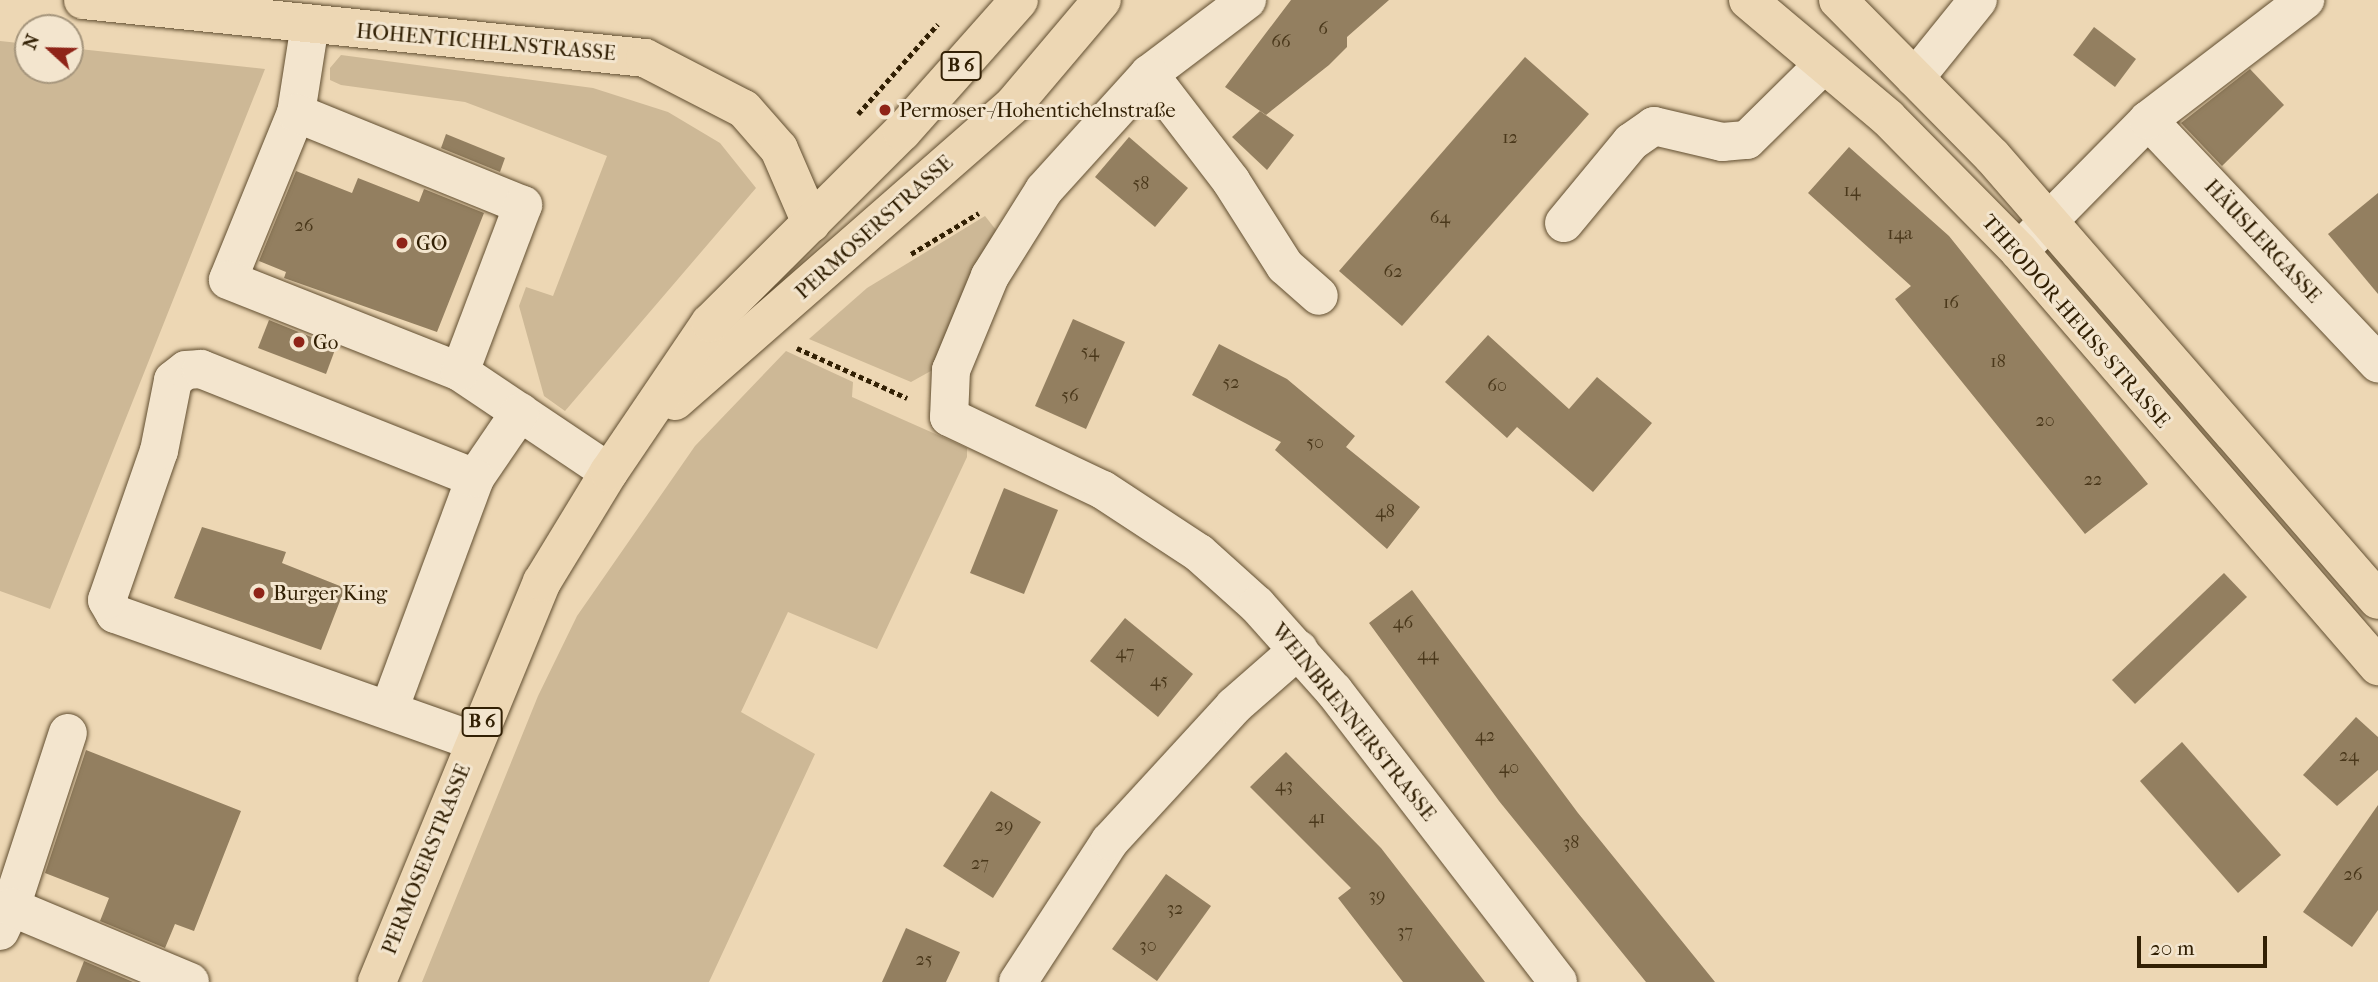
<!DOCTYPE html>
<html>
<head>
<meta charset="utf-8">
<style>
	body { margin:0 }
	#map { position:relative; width:2378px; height:982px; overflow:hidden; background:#edd7b4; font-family:"IM FELL French Canon",serif }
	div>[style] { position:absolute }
	.green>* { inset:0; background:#cdb896 }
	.building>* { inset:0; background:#937f60 }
	.path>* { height:4.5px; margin-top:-2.25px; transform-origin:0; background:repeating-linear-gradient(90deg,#322004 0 5px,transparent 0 8.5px) }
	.roads { filter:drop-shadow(0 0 2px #614e30) drop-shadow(0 0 2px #614e30) }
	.minor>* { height:38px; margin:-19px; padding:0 19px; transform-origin:19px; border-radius:19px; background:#f3e5ce }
	.major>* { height:38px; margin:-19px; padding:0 19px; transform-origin:19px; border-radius:19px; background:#edd7b4 }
	.dots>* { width:19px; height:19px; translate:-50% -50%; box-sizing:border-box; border:4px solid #f3e5ce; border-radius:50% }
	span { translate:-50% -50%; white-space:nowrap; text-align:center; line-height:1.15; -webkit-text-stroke:6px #f3e5ce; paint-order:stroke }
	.number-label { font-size:18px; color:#4a381b }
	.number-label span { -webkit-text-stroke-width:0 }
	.shield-label span { padding:2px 5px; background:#f3e5ce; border:2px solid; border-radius:5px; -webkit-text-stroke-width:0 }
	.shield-label { font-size:19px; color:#322004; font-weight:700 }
	.street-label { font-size:21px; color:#322004 }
	.poi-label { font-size:21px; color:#322004 }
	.left { translate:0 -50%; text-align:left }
	.north { position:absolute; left:14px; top:14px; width:70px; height:70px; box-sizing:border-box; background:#f3e5ce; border:2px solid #a6967d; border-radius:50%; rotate:292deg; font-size:19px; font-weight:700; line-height:28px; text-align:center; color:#322004 }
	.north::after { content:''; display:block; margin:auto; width:24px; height:32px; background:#8f2418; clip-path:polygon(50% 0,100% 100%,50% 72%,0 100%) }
	.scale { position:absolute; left:2137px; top:936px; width:130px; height:32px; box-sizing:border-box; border:4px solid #322004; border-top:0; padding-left:9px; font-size:21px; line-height:24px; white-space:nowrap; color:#322004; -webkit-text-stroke:5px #f3e5ce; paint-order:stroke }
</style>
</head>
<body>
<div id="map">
	<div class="green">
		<div style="clip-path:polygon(0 41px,28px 44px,28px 70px,70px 70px,70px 48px,265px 69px,50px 609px,0 591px)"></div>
		<div style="clip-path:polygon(341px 55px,593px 88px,668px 112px,720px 143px,756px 188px,565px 411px,544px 396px,519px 306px,526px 287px,553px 296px,607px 156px,465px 102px,341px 85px,330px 80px,330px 68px)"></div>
		<div style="clip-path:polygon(985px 216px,1000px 235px,938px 367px,911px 382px,809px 339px,867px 288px)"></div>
		<div style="clip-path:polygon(786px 351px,853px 382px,852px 397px,967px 448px,967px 457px,877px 649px,788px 612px,741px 712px,815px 754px,709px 982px,422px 982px,538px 696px,577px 616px,695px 446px)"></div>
	</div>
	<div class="building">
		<div style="clip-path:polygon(1291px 0,1389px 0,1347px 37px,1347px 47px,1329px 65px,1266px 115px,1225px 87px)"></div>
		<div style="clip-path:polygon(2094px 27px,2136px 59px,2115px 87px,2073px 55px)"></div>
		<div style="clip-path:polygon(1525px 57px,1589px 114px,1402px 326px,1339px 271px)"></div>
		<div style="clip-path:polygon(2250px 69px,2284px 105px,2222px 166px,2181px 123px)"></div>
		<div style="clip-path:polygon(1260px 111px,1294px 135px,1267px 170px,1232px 137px)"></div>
		<div style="clip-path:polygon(446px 134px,505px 158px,500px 172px,441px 148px)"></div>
		<div style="clip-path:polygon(1129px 137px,1188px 188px,1155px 227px,1095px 177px)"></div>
		<div style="clip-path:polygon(1849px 147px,1949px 236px,2148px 484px,2085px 534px,1895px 299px,1911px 286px,1808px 193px)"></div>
		<div style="clip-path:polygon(296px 171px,352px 193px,358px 178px,419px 202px,424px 189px,484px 213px,437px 332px,284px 278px,286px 272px,259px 261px)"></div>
		<div style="clip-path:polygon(2378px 193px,2378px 294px,2328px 234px)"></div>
		<div style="clip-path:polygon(1073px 319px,1125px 342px,1086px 429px,1035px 406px)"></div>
		<div style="clip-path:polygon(269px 320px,336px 347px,326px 374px,258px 348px)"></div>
		<div style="clip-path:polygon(1488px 335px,1569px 409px,1597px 377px,1652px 423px,1593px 492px,1517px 427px,1507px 438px,1445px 382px)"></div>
		<div style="clip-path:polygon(1219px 344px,1287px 379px,1355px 436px,1346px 447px,1420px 507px,1387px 549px,1275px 450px,1281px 442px,1192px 395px)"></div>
		<div style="clip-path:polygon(1004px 488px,1058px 510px,1024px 594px,970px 573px)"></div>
		<div style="clip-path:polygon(202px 527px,286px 552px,282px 563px,345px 588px,321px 650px,174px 598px)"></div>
		<div style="clip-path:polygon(2224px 573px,2247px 597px,2135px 704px,2112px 680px)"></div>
		<div style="clip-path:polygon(1412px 590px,1578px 813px,1715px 982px,1646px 982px,1499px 801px,1369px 623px)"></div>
		<div style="clip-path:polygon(1125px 618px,1193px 674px,1158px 717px,1090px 661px)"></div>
		<div style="clip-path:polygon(2356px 717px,2378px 737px,2378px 770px,2337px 806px,2303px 775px)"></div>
		<div style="clip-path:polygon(2182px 742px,2281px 855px,2238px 893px,2140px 781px)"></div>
		<div style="clip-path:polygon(86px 750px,241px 811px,194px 931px,175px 924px,165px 948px,100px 921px,109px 898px,45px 873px)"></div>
		<div style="clip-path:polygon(1286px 752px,1381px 848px,1485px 982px,1403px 982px,1338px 898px,1351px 888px,1250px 787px)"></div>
		<div style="clip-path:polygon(991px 791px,1041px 822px,993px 898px,943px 866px)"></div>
		<div style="clip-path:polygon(2378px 805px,2378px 910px,2352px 947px,2303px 912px)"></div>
		<div style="clip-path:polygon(1166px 874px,1211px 906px,1157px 981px,1112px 949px)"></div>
		<div style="clip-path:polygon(906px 928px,960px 952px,946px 982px,882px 982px)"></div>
		<div style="clip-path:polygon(84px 961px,133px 982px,76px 982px)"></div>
	</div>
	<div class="path">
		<div style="left:858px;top:114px;width:120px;rotate:-48.4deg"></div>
		<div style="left:911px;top:254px;width:79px;rotate:-31.1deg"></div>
		<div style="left:797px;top:348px;width:121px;rotate:24.4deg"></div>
	</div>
	<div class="roads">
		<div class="minor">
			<div style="left:1247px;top:0;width:123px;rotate:142.9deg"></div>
			<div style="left:1149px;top:74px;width:156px;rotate:132.2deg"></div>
			<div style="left:1044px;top:190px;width:102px;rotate:122.1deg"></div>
			<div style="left:990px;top:276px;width:102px;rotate:112.5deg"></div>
			<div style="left:951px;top:370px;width:47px;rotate:92.4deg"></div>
			<div style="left:949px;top:417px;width:170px;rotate:25.4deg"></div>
			<div style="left:1103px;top:490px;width:115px;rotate:33.3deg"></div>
			<div style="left:1199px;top:553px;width:78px;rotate:41.9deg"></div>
			<div style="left:1257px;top:605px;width:115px;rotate:48.2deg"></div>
			<div style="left:1334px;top:691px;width:367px;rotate:52.4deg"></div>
			<div style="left:310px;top:24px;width:90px;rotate:98.9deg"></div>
			<div style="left:296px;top:113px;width:180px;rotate:112.2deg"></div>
			<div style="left:228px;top:280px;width:250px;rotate:21.6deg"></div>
			<div style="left:460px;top:372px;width:179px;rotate:33.9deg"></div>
			<div style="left:1149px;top:74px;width:135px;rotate:52.5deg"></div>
			<div style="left:1231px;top:181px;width:101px;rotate:57.6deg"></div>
			<div style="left:1285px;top:266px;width:45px;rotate:41.4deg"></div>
			<div style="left:1915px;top:78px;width:100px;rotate:-51.1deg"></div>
			<div style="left:296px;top:113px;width:245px;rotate:22.1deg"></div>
			<div style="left:523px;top:205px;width:178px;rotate:110.7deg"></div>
			<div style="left:2148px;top:120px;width:335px;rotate:46.6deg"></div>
			<div style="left:1564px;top:223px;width:105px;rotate:-50.4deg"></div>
			<div style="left:1631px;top:142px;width:28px;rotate:-35deg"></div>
			<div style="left:1654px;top:126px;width:70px;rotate:13.2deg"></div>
			<div style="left:1722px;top:142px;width:25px;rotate:-5deg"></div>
			<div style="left:1747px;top:140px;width:108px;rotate:-44.6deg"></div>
			<div style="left:2019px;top:251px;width:184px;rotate:-45.4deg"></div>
			<div style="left:2148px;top:120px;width:198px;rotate:-37.4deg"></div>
			<div style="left:390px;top:707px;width:244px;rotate:-69.6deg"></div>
			<div style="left:475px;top:478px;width:80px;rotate:-55.7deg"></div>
			<div style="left:474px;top:741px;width:381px;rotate:-160.5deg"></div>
			<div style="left:115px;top:614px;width:16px;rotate:-120deg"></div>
			<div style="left:107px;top:600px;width:158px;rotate:-70.8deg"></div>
			<div style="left:159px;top:451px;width:72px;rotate:-78.8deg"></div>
			<div style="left:173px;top:380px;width:16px;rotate:-38deg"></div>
			<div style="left:186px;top:370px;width:15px;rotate:-4deg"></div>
			<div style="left:201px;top:369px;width:295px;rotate:21.7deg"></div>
			<div style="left:11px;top:907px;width:183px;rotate:-71.9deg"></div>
			<div style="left:0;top:931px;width:26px;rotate:-65deg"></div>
			<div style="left:11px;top:907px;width:194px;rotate:22.7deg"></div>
			<div style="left:1018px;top:982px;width:168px;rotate:-56.9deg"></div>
			<div style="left:1110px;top:841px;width:183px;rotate:-47.4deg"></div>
			<div style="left:1234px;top:706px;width:86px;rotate:-41.2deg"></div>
		</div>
		<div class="major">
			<div style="left:83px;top:0;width:565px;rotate:5.89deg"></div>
			<div style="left:645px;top:58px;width:111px;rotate:27.3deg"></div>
			<div style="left:744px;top:109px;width:53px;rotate:48.8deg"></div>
			<div style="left:779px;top:149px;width:81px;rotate:66.6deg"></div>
			<div style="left:1748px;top:0;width:183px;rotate:40.1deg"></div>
			<div style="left:1888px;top:118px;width:187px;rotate:45.4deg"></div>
			<div style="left:2019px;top:251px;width:549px;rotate:49.14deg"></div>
			<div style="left:1838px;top:0;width:219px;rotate:45.4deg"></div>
			<div style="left:1992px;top:156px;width:588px;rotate:49deg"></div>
			<div style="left:675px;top:401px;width:451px;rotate:-41.2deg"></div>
			<div style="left:1014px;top:104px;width:136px;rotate:-49.8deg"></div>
			<div style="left:377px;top:982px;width:433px;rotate:-67.6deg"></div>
			<div style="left:542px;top:582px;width:129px;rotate:-58.7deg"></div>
			<div style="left:609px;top:472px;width:180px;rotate:-55.9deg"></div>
			<div style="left:710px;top:323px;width:271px;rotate:-44.9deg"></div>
			<div style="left:902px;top:132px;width:176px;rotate:-48.4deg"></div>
		</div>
	</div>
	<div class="dots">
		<div style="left:885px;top:110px;background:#8f2418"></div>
		<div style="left:402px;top:243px;background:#8f2418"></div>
		<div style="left:299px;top:342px;background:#8f2418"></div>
		<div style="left:259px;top:593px;background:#8f2418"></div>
	</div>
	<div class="number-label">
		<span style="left:1323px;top:29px">6</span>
		<span style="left:1281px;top:42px">66</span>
		<span style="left:1510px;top:138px">12</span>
		<span style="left:1141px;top:184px">58</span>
		<span style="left:1852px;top:191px">14</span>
		<span style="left:1440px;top:218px">64</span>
		<span style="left:304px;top:226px">26</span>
		<span style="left:1900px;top:234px">14a</span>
		<span style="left:1393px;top:272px">62</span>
		<span style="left:1951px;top:303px">16</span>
		<span style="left:1090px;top:352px">54</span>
		<span style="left:1998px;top:362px">18</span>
		<span style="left:1231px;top:383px">52</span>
		<span style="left:1497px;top:386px">60</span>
		<span style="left:1070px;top:396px">56</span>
		<span style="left:2045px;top:421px">20</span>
		<span style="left:1315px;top:443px">50</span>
		<span style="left:2093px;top:480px">22</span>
		<span style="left:1385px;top:512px">48</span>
		<span style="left:1403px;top:623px">46</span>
		<span style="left:1125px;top:653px">47</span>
		<span style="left:1428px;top:655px">44</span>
		<span style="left:1159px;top:681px">45</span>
		<span style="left:1485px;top:736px">42</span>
		<span style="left:2349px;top:756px">24</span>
		<span style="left:1509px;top:768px">40</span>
		<span style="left:1284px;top:786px">43</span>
		<span style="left:1317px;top:818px">41</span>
		<span style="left:1004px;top:826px">29</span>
		<span style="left:1571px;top:843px">38</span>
		<span style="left:980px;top:864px">27</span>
		<span style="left:2353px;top:875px">26</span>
		<span style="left:1377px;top:896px">39</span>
		<span style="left:1175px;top:909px">32</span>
		<span style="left:1405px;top:932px">37</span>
		<span style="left:1148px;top:946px">30</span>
		<span style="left:924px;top:960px">25</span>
	</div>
	<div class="shield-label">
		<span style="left:961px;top:66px">B 6</span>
		<span style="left:482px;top:722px">B 6</span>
	</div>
	<div class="street-label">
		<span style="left:486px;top:42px;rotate:5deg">HOHENTICHELNSTRASSE</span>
		<span style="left:874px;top:227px;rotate:-42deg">PERMOSERSTRASSE</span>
		<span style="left:2263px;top:241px;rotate:47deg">HÄUSLERGASSE</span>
		<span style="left:2076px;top:321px;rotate:49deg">THEODOR-HEUSS-STRASSE</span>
		<span style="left:1354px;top:722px;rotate:51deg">WEINBRENNERSTRASSE</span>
		<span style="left:426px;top:859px;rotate:-68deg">PERMOSERSTRASSE</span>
	</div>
	<div class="poi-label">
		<span class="left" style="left:899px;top:110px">Permoser-/Hohentichelnstraße</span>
		<span class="left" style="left:416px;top:243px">GO</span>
		<span class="left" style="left:313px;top:342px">Go</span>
		<span class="left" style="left:273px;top:593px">Burger King</span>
	</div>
	<div class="north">N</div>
	<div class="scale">20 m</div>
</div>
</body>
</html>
